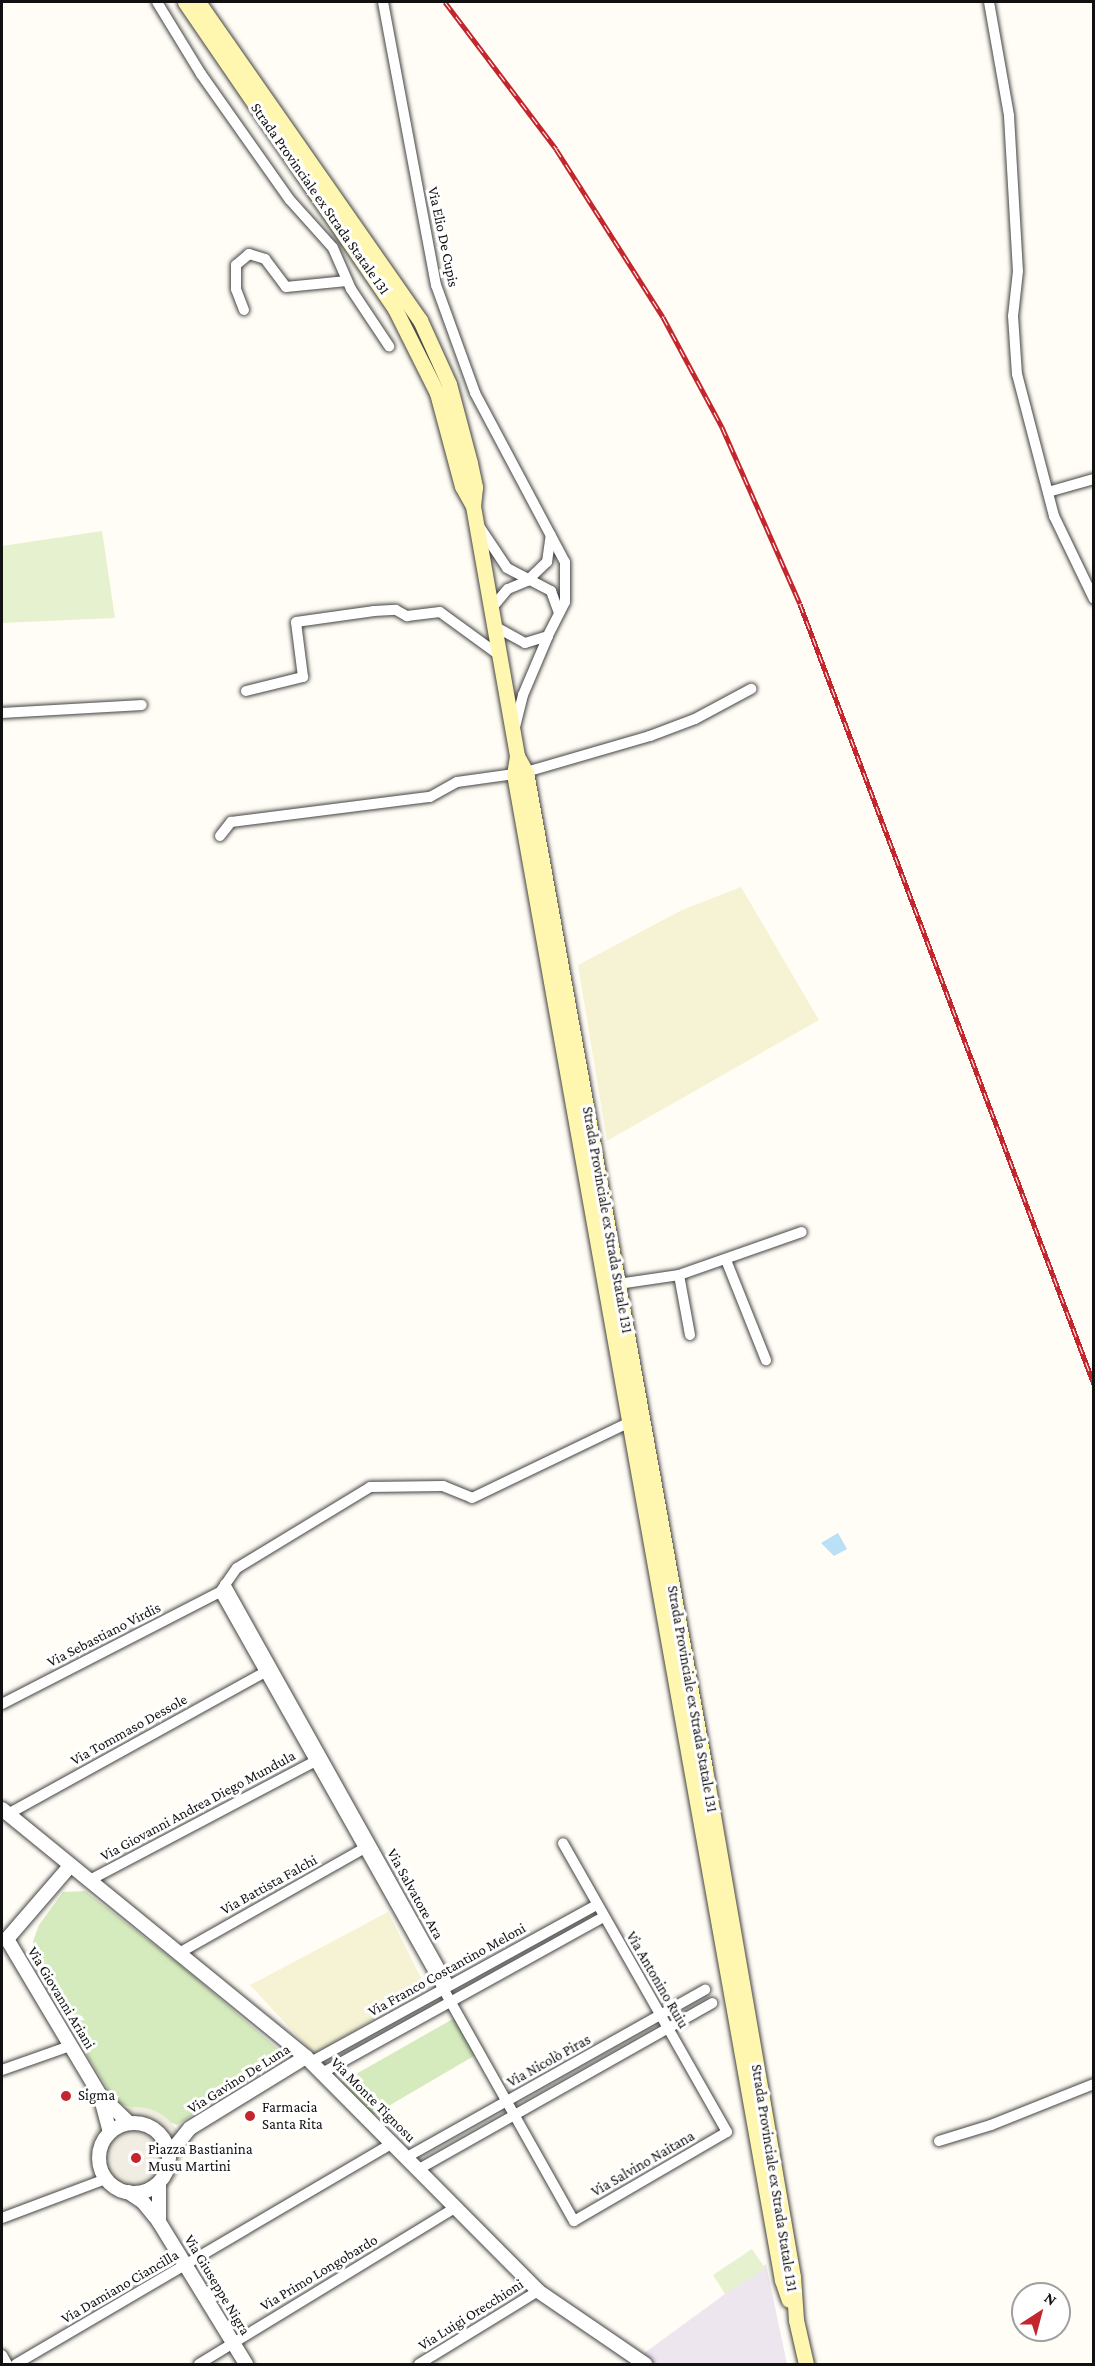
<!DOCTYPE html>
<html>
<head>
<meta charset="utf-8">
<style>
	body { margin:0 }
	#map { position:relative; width:1095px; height:2366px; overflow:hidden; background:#fffdf5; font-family:"Crimson Pro",serif }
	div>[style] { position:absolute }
	.industrial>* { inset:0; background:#eee6ef }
	.farmland>* { inset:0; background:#f6f3d4 }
	.green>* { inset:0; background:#d5ebbd }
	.pitch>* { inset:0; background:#e6f2cf }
	.plaza>* { inset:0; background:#f1ede2 }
	.round { border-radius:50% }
	.water>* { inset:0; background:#b9e0f7 }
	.roads { filter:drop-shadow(0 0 2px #444) drop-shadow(0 0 2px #444) }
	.minor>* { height:10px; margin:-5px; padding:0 5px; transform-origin:5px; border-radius:5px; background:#fff }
	.tertiary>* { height:14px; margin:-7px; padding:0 7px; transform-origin:7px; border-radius:7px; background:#fff }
	.tertiary>.ring { margin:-7px; padding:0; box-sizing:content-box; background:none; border:14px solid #fff; border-radius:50% }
	.secondary>* { height:15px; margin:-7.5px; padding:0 7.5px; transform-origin:7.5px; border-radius:7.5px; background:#fff6b0 }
	.rail>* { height:5px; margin-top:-2.5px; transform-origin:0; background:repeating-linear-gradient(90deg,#fff 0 9px,#c4262e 0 18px); box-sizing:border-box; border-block:2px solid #c4262e }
	.dots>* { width:16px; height:16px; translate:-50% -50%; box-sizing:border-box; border:3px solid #fff; border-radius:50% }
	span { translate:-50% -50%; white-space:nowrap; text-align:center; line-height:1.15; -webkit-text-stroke:6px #fff; paint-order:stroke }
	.street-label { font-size:15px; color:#111 }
	.poi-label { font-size:15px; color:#111 }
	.left { translate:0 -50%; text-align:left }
	.frame { position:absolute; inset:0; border:3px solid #111; pointer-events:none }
	.north { position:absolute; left:1011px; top:2282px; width:60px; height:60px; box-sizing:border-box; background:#fff; border:2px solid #a0a0a0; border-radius:50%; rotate:36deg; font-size:16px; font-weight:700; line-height:24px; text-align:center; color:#111 }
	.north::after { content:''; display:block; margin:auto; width:21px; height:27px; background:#c4262e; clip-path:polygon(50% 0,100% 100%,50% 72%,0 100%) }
</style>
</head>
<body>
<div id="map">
	<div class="industrial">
		<div style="clip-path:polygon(766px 2264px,787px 2364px,656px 2364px,643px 2354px)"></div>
	</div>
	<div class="farmland">
		<div style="clip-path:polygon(741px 887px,819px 1020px,607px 1141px,578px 965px,682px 910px)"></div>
		<div style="clip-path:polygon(388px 1912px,426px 1988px,314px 2054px,250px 1985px)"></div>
	</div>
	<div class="green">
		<div style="clip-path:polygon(85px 1891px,185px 1969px,284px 2054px,177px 2125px,116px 2102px,48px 1992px,33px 1956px,33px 1941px,39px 1925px,63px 1892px)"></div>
		<div style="clip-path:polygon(458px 2016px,479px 2053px,368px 2118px,335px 2086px)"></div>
	</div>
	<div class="pitch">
		<div style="clip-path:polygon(102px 531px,115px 618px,2px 623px,2px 546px)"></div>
		<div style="clip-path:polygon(752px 2249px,765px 2268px,725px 2294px,713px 2275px)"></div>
	</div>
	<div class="plaza">
		<div class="round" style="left:89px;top:2107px;width:94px;height:94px"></div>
	</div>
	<div class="water">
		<div style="clip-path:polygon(838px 1533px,847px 1549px,834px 1556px,821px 1543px)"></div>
	</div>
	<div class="roads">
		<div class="minor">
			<div style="left:157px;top:2px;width:84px;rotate:58.6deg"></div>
			<div style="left:201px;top:74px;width:154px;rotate:54.8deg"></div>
			<div style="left:290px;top:200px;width:64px;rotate:48.1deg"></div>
			<div style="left:333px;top:248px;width:45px;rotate:66.3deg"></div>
			<div style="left:351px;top:289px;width:69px;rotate:56.3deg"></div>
			<div style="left:383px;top:2px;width:288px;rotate:79.4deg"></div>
			<div style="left:436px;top:285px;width:115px;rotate:70.1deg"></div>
			<div style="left:475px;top:393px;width:191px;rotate:62deg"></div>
			<div style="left:565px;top:562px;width:40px;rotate:90deg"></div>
			<div style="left:565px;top:602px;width:38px;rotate:117deg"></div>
			<div style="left:548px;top:636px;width:24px;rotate:163deg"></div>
			<div style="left:525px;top:643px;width:35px;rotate:-151deg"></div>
			<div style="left:989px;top:2px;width:116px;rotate:80deg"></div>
			<div style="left:1009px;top:116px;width:155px;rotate:86.7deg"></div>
			<div style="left:1018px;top:271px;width:45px;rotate:96.3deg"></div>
			<div style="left:1013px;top:316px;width:58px;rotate:86.1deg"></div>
			<div style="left:1017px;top:374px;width:147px;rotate:75.4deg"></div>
			<div style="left:1054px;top:516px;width:92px;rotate:64.3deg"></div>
			<div style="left:244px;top:310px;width:22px;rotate:-111deg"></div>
			<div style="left:236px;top:289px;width:24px;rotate:-90deg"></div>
			<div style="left:236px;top:265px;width:17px;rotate:-40deg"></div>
			<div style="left:249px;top:254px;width:17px;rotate:17deg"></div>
			<div style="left:265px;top:259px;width:35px;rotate:53deg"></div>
			<div style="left:286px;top:287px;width:61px;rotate:-5.6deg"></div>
			<div style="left:1048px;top:492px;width:48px;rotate:-15.8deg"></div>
			<div style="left:479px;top:526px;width:50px;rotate:56.3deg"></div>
			<div style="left:507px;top:568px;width:50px;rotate:27.6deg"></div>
			<div style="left:551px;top:591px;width:23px;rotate:70deg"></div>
			<div style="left:491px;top:609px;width:26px;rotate:-50deg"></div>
			<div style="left:508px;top:589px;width:21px;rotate:-23deg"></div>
			<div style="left:527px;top:581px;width:28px;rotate:-44deg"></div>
			<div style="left:547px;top:562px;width:27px;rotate:-82deg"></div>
			<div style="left:246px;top:691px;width:59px;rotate:-13.8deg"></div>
			<div style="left:303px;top:677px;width:55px;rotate:-97.3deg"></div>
			<div style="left:296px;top:622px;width:79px;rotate:-8deg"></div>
			<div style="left:374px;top:611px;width:22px;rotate:-3deg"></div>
			<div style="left:396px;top:610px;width:13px;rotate:29deg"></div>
			<div style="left:407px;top:616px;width:33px;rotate:-7deg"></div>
			<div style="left:440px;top:612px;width:73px;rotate:36.1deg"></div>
			<div style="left:2px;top:713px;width:140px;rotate:-3.3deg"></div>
			<div style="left:514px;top:731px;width:37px;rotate:-76deg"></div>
			<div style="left:523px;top:695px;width:64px;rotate:-67deg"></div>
			<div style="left:526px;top:772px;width:129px;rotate:-16.2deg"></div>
			<div style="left:650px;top:736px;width:48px;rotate:-20.7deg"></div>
			<div style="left:695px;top:719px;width:64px;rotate:-28.2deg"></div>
			<div style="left:220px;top:836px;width:18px;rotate:-52deg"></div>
			<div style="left:231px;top:822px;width:201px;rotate:-7.2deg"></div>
			<div style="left:430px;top:797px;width:31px;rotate:-29deg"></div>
			<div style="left:457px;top:782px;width:58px;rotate:-8deg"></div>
			<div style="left:726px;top:1260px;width:108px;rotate:68.2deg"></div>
			<div style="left:679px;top:1275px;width:61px;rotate:79.6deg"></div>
			<div style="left:618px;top:1284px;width:62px;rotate:-8.4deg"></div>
			<div style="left:679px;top:1275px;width:130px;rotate:-19.3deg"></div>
			<div style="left:225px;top:1584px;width:459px;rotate:60.8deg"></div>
			<div style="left:220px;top:1592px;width:722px;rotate:60.63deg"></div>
			<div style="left:574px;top:2221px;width:177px;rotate:-30.2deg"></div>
			<div style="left:727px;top:2132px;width:332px;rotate:-119.6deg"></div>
			<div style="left:2px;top:1704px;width:245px;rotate:-27.2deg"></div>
			<div style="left:220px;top:1592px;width:29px;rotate:-55deg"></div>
			<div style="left:237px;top:1568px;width:156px;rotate:-31.3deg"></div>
			<div style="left:370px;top:1487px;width:73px;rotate:-0.8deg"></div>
			<div style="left:443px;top:1486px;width:31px;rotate:22deg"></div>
			<div style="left:472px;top:1498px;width:175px;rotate:-25.7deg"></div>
			<div style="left:8px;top:1814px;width:294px;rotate:-28.9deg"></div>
			<div style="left:88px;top:1881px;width:261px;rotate:-27.8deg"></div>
			<div style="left:181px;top:1952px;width:217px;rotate:-29.5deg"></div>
			<div style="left:311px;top:2062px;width:325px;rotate:-28.8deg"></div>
			<div style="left:2px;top:2070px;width:72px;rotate:-19.4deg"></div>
			<div style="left:322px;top:2073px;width:321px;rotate:-29deg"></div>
			<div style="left:939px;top:2141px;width:54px;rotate:-17.1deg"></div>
			<div style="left:991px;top:2125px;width:111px;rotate:-21.7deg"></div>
			<div style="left:407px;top:2157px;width:342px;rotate:-29.3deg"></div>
			<div style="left:419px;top:2169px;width:337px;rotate:-29.5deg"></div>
			<div style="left:2px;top:2218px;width:111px;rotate:-20.6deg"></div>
			<div style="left:2px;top:2355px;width:10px;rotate:61deg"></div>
			<div style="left:16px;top:2364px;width:436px;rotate:-30.4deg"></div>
			<div style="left:199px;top:2364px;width:301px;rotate:-31.4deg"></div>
			<div style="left:419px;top:2364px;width:140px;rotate:-31.5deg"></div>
		</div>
		<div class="tertiary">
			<div style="left:2px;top:1809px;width:392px;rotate:39.2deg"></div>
			<div style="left:306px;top:2057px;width:330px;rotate:45.2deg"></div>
			<div style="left:538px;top:2291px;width:130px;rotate:34.3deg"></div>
			<div style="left:70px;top:1866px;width:96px;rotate:130.8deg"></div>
			<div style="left:7px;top:1939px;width:182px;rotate:59.2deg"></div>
			<div style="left:100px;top:2095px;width:40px;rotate:44deg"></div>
			<div style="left:100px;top:2095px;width:38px;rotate:75deg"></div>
			<div class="ring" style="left:99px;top:2123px;width:56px;height:56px"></div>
			<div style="left:169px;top:2154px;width:33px;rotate:-51deg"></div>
			<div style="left:190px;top:2128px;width:136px;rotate:-31.5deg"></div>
			<div style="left:128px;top:2192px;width:18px;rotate:34deg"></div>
			<div style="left:143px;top:2202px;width:26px;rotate:51deg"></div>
			<div style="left:159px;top:2222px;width:167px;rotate:58.5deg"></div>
			<div style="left:159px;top:2222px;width:39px;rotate:-90deg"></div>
		</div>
		<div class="secondary">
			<div style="left:185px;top:2px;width:372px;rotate:55.6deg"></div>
			<div style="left:395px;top:309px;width:94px;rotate:63.4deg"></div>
			<div style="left:437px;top:393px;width:96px;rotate:75deg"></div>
			<div style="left:462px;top:486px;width:23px;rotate:61deg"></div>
			<div style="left:198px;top:2px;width:388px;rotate:55.1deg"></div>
			<div style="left:420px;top:320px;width:70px;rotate:65.6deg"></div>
			<div style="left:449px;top:384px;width:82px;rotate:75.1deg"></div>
			<div style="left:470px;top:463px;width:25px;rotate:78deg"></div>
			<div style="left:475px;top:487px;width:19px;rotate:96deg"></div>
			<div style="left:473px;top:506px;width:254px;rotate:80deg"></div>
			<div style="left:517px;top:756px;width:18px;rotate:61deg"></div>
			<div style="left:526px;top:772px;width:1013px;rotate:79.82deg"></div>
			<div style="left:705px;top:1769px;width:516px;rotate:80.17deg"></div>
			<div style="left:793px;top:2277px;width:43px;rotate:86deg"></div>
			<div style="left:796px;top:2320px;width:45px;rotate:77.2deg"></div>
			<div style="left:517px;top:756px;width:18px;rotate:99deg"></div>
			<div style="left:514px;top:774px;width:1530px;rotate:79.91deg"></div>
			<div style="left:782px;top:2280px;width:21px;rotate:71deg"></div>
		</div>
	</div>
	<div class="rail">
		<div style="left:445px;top:2px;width:184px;rotate:52.9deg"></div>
		<div style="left:556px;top:149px;width:199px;rotate:57.5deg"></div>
		<div style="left:663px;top:317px;width:125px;rotate:61.8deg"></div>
		<div style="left:722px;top:427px;width:193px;rotate:66.2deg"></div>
		<div style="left:800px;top:604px;width:834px;rotate:69.35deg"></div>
	</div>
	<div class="dots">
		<div style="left:66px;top:2096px;background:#c4262e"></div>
		<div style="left:250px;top:2116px;background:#c4262e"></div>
		<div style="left:136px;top:2158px;background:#c4262e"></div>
	</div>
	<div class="street-label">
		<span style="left:320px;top:199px;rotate:55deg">Strada Provinciale ex Strada Statale 131</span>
		<span style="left:443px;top:237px;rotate:78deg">Via Elio De Cupis</span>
		<span style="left:607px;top:1220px;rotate:80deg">Strada Provinciale ex Strada Statale 131</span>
		<span style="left:104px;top:1635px;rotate:-27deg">Via Sebastiano Virdis</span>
		<span style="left:692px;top:1699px;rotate:80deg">Strada Provinciale ex Strada Statale 131</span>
		<span style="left:129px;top:1730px;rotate:-29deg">Via Tommaso Dessole</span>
		<span style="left:198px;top:1806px;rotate:-28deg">Via Giovanni Andrea Diego Mundula</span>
		<span style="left:269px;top:1885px;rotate:-29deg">Via Battista Falchi</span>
		<span style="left:415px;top:1894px;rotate:61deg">Via Salvatore Ara</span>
		<span style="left:447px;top:1970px;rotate:-29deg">Via Franco Costantino Meloni</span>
		<span style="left:657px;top:1980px;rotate:60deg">Via Antonino Ruiu</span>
		<span style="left:61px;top:1998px;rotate:59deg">Via Giovanni Ariani</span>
		<span style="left:549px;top:2061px;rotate:-29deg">Via Nicolò Piras</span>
		<span style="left:239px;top:2079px;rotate:-32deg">Via Gavino De Luna</span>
		<span style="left:373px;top:2100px;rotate:45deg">Via Monte Tignosu</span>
		<span style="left:643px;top:2164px;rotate:-30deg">Via Salvino Naitana</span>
		<span style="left:774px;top:2178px;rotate:81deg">Strada Provinciale ex Strada Statale 131</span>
		<span style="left:319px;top:2273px;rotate:-31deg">Via Primo Longobardo</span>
		<span style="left:217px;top:2285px;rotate:59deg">Via Giuseppe Nigra</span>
		<span style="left:120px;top:2287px;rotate:-30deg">Via Damiano Ciancilla</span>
		<span style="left:471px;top:2315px;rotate:-32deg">Via Luigi Orecchioni</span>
	</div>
	<div class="poi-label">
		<span class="left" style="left:78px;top:2096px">Sigma</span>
		<span class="left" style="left:262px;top:2116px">Farmacia<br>Santa Rita</span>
		<span class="left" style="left:148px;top:2158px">Piazza Bastianina<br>Musu Martini</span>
	</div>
	<div class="frame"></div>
	<div class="north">N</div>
</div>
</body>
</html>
